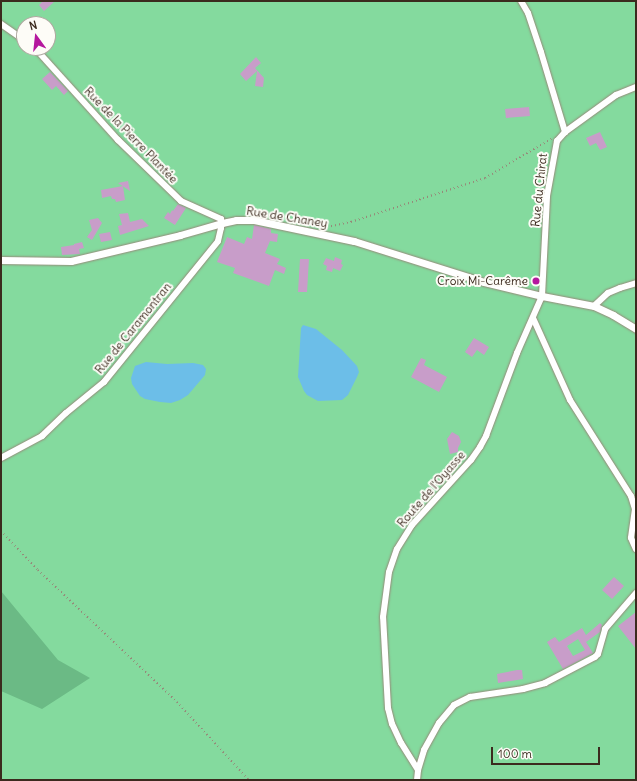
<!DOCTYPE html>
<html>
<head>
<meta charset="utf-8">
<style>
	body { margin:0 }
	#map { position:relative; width:637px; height:781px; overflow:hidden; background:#f1ebd4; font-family:Delius,sans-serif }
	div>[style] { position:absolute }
	.green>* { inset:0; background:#84da9e }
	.forest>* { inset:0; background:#6bba85 }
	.water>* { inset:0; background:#6cbee8 }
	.building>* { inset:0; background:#c89dc9 }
	.path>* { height:1.5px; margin-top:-0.75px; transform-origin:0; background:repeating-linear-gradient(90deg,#968a79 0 1px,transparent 0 4px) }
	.roads { filter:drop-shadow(0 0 1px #968a79) drop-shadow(0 0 1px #968a79) }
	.minor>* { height:6px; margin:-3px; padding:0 3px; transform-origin:3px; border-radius:3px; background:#fff }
	.tertiary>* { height:7px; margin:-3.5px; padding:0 3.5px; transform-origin:3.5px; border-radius:3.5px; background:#fff }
	.dots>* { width:11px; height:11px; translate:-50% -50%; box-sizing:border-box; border:2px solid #fdfcf7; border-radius:50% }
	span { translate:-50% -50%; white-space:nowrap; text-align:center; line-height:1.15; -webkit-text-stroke:4px #fdfcf7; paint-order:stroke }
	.street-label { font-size:12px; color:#3b2a1e }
	.poi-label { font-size:12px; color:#3b2a1e }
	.right { translate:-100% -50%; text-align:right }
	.frame { position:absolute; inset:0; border:2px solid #3b2a1e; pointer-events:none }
	.north { position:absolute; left:16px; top:16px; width:40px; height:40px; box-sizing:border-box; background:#fdfcf7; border:1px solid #afa8a0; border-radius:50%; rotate:345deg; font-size:11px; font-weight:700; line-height:16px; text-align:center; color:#3b2a1e }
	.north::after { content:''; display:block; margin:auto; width:14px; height:18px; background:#b5179e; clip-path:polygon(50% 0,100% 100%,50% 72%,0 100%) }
	.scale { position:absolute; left:491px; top:747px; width:109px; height:18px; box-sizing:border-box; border:2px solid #3b2a1e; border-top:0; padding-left:5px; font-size:12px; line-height:14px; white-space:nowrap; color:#3b2a1e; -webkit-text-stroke:3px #fdfcf7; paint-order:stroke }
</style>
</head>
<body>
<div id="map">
	<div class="green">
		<div style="clip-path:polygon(evenodd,1px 1px,636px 1px,636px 780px,1px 780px,1px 1px,24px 24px,48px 24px,48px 48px,24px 48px,24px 24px)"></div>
	</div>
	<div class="forest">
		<div style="clip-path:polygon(1px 591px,58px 660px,90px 678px,42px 709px,1px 691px)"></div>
	</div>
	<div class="water">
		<div style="clip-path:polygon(303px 325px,316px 329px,342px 350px,357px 366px,359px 372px,357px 377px,348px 395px,342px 400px,318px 401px,307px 395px,304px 391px,298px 377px,301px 328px)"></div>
		<div style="clip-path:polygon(146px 362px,167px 364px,193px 363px,203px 365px,206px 369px,205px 375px,188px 395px,180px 400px,171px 403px,160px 402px,145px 399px,140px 396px,132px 384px,131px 378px,135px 366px)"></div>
	</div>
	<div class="building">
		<div style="clip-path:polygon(43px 1px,55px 1px,44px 11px,39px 5px)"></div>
		<div style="clip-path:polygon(256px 57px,261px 63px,255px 68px,264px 78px,263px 87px,255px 86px,257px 71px,246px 81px,240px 74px)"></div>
		<div style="clip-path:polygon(50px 72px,68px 91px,64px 95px,56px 86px,52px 90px,42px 79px)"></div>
		<div style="clip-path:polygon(529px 107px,530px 116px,506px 118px,505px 109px)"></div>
		<div style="clip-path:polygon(600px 132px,607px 147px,600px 150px,596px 143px,590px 146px,586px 138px)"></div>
		<div style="clip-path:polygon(128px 181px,130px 191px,118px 183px)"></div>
		<div style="clip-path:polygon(123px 186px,125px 200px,116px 202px,115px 199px,112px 199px,111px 196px,102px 198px,101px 190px)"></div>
		<div style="clip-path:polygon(178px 204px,186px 208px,175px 225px,164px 218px,168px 212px,170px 214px,172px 210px,173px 211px)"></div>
		<div style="clip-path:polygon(128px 213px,130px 222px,142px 219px,149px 226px,120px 235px,118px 226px,122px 225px,119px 214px)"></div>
		<div style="clip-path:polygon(98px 218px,102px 223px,92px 240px,87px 237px,92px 230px,89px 220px)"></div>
		<div style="clip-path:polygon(254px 225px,271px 229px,271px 233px,278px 234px,277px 242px,270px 241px,265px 253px,280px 259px,277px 264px,286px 268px,284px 274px,275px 270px,269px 286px,233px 273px,235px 268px,217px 262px,227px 237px,244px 244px,247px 237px,252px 239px)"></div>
		<div style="clip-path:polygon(110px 232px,112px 240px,101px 242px,99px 234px)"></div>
		<div style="clip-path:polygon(82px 242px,84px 248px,79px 249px,80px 254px,62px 255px,61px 247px,74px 245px,74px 244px)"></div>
		<div style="clip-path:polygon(335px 257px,342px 260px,341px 264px,343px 265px,340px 271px,333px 268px,332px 272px,326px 270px,327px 266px,323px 264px,326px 258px,334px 261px)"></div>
		<div style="clip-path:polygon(300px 259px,309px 259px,307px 292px,298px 292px)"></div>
		<div style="clip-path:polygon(474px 338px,489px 347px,484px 355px,477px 350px,472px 357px,465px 352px)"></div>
		<div style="clip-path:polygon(421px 358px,426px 360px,424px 365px,447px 377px,439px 392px,411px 377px)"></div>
		<div style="clip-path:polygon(452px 432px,459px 436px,461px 442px,458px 448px,458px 452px,450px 454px,447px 439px)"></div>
		<div style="clip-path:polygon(614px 577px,624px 586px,612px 599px,602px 590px)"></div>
		<div style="clip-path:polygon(636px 612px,636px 649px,618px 626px)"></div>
		<div style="clip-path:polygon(evenodd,600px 623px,602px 625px,600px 632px,586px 642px,593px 653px,563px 669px,547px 642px,555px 637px,559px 642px,582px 628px,586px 635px,600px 623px,578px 639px,585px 650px,573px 656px,567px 646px,578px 639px)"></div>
		<div style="clip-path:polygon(517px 670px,522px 670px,523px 679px,498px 683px,497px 674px)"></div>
	</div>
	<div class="path">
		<div style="left:327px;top:227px;width:25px;rotate:-12deg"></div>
		<div style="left:351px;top:222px;width:141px;rotate:-18.2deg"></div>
		<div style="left:485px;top:178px;width:77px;rotate:-30.6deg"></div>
		<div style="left:1px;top:531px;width:54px;rotate:46.5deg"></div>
		<div style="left:38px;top:570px;width:192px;rotate:43.5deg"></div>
		<div style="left:177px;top:702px;width:106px;rotate:47.3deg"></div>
	</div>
	<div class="roads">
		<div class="minor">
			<div style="left:521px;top:1px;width:14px;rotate:60deg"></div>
			<div style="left:528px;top:13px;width:41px;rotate:71.6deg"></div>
			<div style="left:541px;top:52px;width:84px;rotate:73.3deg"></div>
			<div style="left:1px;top:24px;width:28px;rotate:35deg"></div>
			<div style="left:594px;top:306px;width:19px;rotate:-43deg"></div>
			<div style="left:608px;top:293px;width:13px;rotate:-23deg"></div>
			<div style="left:620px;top:288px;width:17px;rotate:-17deg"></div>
			<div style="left:533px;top:318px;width:90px;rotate:65.7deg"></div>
			<div style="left:570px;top:400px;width:114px;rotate:57.6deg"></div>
			<div style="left:631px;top:496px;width:14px;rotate:73deg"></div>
			<div style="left:635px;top:509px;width:29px;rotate:98deg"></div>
			<div style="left:631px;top:538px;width:12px;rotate:66deg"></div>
			<div style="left:1px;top:458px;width:47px;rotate:-28.2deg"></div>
			<div style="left:42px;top:436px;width:33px;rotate:-44deg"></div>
			<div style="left:66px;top:413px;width:49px;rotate:-39.2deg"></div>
			<div style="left:104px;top:382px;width:181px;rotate:-51deg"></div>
			<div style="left:218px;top:241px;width:13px;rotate:-77deg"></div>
			<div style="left:221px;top:228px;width:9px;rotate:-90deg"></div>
			<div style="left:221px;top:219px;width:44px;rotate:-155.8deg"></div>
			<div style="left:181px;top:201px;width:88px;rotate:-135.9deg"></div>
			<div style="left:118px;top:140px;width:124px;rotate:-132.1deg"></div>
			<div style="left:418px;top:770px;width:32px;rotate:-122deg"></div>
			<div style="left:401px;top:743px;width:21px;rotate:-115deg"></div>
			<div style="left:392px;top:724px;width:16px;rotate:-104deg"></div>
			<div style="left:388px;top:708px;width:91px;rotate:-93.1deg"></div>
			<div style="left:383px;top:617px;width:45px;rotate:-82.4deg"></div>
			<div style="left:389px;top:572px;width:24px;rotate:-71deg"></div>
			<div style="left:397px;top:549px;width:28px;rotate:-58deg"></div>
			<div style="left:412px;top:525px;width:88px;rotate:-47.8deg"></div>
			<div style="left:471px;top:460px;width:16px;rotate:-55deg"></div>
			<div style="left:480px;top:447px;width:13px;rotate:-61deg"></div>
			<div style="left:486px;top:436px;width:89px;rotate:-69.5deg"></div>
			<div style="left:517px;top:353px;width:62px;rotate:-66.3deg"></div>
			<div style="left:542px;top:296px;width:100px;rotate:-87.1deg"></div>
			<div style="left:547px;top:196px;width:56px;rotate:-79.7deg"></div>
			<div style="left:557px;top:141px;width:12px;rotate:-48deg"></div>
			<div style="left:565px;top:132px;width:63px;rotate:-36deg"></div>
			<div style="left:616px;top:95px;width:22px;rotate:-22deg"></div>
			<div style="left:417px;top:780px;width:10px;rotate:-84deg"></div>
			<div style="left:418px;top:770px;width:21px;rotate:-73deg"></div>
			<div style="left:424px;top:750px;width:31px;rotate:-61deg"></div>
			<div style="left:439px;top:723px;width:23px;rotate:-50deg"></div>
			<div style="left:454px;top:705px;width:18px;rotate:-27deg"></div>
			<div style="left:470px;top:697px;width:54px;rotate:-8.6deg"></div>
			<div style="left:523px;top:689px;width:23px;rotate:-15deg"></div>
			<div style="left:545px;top:683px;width:56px;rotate:-27.5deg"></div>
			<div style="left:595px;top:657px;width:4px;rotate:-45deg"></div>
			<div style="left:598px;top:654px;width:26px;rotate:-74deg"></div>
			<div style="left:605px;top:629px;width:48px;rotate:-49.3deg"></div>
		</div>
		<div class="tertiary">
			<div style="left:1px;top:260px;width:70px;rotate:0.8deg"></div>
			<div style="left:71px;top:261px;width:112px;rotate:-13.4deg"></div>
			<div style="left:180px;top:235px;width:44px;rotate:-15.9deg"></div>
			<div style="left:222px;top:223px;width:14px;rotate:-12deg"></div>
			<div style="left:236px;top:220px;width:18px"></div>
			<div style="left:254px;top:220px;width:102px;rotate:11.9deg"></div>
			<div style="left:354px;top:241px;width:136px;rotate:17.5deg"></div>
			<div style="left:484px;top:282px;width:60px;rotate:13.6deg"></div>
			<div style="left:542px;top:296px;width:53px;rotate:10.9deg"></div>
			<div style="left:594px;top:306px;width:21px;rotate:25deg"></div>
			<div style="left:613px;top:315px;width:27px;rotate:31deg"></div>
		</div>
	</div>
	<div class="dots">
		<div style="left:536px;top:281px;background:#b5179e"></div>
	</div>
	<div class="street-label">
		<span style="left:131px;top:135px;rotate:46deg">Rue de la Pierre Plantée</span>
		<span style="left:539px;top:190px;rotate:-84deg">Rue du Chirat</span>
		<span style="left:287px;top:217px;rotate:9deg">Rue de Chaney</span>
		<span style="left:133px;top:328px;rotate:-51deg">Rue de Caramontran</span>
		<span style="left:431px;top:489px;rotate:-49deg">Route de l'Oyasse</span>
	</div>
	<div class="poi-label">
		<span class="right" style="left:528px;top:281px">Croix Mi-Carême</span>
	</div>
	<div class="frame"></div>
	<div class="north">N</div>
	<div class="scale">100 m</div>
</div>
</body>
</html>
